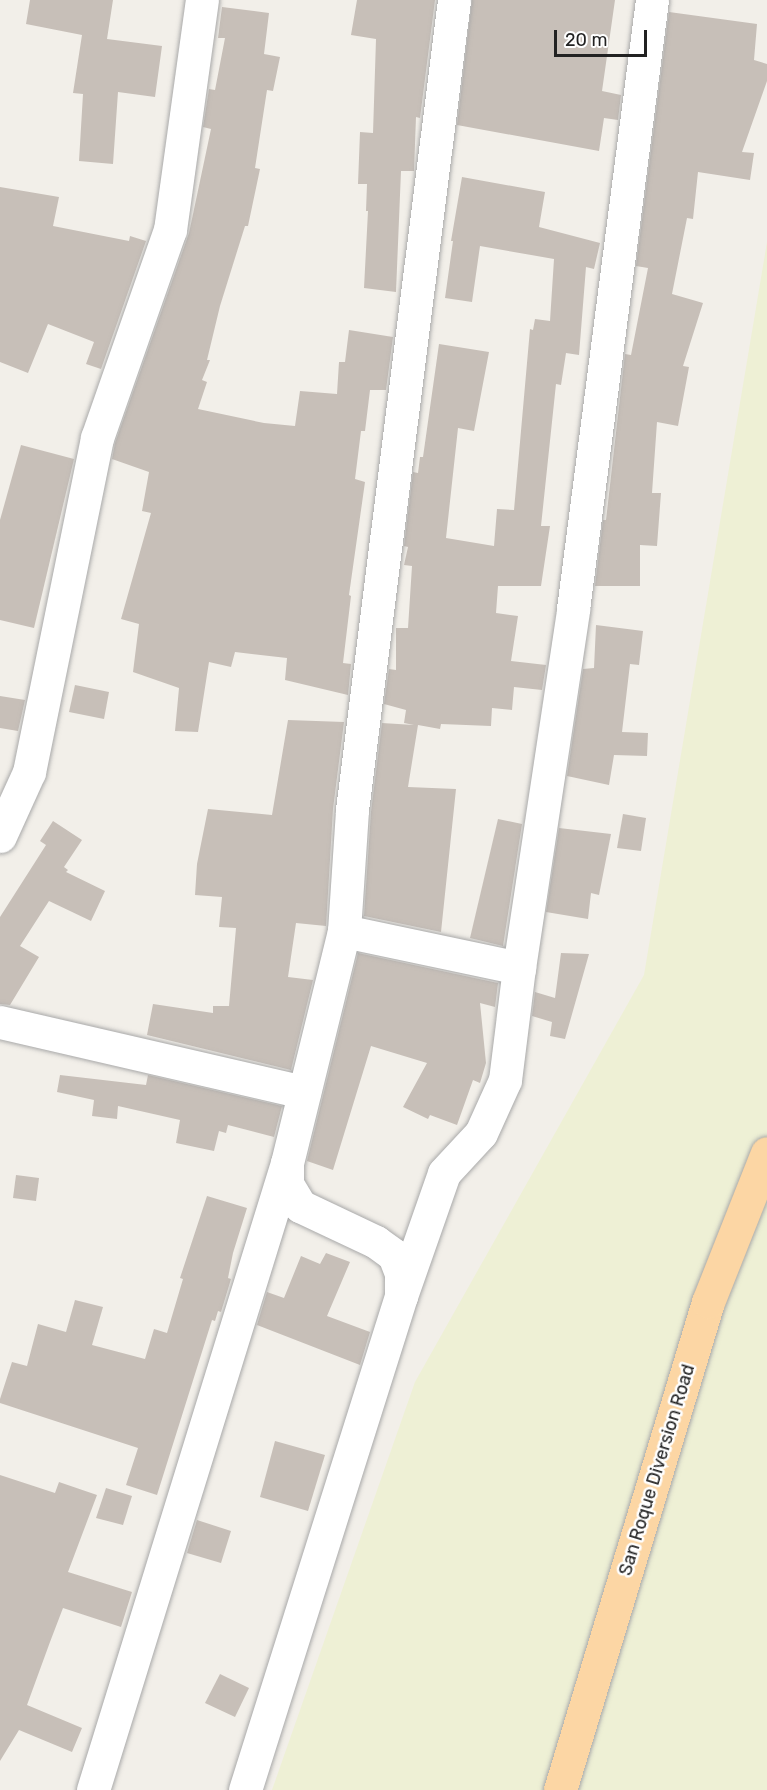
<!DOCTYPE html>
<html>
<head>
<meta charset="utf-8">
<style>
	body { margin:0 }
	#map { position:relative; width:767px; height:1790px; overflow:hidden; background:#f2efe9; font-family:Rubik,sans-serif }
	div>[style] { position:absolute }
	.farmland>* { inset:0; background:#eef0d5 }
	.building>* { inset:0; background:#c7bfb8 }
	.roads { filter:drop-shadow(0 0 2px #a9a9a9) drop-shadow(0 0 2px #a9a9a9) }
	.minor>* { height:33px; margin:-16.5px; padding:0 16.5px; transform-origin:16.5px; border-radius:16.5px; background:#fff }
	.primary>* { height:33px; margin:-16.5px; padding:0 16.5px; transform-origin:16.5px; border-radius:16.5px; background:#fcd6a4 }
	span { translate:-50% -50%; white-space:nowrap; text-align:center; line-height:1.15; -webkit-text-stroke:5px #fff; paint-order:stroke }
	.street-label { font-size:18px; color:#222 }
	.scale { position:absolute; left:554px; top:30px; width:93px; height:27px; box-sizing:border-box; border:3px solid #222; border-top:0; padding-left:8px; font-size:18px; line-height:21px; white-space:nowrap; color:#222; -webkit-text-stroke:4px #fff; paint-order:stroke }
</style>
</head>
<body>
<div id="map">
	<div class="farmland">
		<div style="clip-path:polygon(767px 242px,767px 1790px,272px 1790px,415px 1382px,644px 975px)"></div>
	</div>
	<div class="building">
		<div style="clip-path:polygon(30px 0,113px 0,107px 39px,162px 46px,155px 97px,118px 92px,113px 164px,79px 161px,83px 94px,73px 93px,82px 35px,26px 24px)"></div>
		<div style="clip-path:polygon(357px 0,435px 0,420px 118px,416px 117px,414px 171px,401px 171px,396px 292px,364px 288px,368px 211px,366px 211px,367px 184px,358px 184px,360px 132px,373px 133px,376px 39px,351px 35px)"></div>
		<div style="clip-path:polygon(472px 0,615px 0,602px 91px,621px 95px,618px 120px,604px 118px,599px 151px,457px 125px)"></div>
		<div style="clip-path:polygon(222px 7px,269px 13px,264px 54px,280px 57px,273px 91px,267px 90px,255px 168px,260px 169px,248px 226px,245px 226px,220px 306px,207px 360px,210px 360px,202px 380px,207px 382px,198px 409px,264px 423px,295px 426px,300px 391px,337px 394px,339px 362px,345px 362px,349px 330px,393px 337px,386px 390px,370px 390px,365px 431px,361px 431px,355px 479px,365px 482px,349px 595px,351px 596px,343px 663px,351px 664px,348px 695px,285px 680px,287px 658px,235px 652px,231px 667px,209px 662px,198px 732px,175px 731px,179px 688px,133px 672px,139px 624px,121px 619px,151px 513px,142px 511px,149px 472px,112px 459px,115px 443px,189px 233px,211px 129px,203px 127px,209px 89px,215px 90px,225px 38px,218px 38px)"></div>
		<div style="clip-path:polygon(669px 12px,757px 24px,754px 60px,767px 64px,767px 81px,742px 152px,754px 153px,750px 180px,698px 172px,693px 219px,687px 218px,672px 294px,703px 303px,683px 366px,689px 367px,678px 426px,657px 422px,652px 493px,661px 493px,657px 546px,640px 545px,640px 586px,595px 586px,603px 520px,606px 520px,625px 354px,631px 355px,648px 268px,636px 266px)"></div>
		<div style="clip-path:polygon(462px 177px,545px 192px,539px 227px,600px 243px,594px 269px,586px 267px,579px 355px,566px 353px,561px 385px,556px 384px,541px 526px,550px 526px,541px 586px,498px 586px,496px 613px,518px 616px,511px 661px,546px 665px,542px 690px,514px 687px,512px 710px,492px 708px,491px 726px,441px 724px,440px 729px,418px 725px,408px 787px,456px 789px,441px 932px,364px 916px,371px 812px,382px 723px,414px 725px,404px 723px,406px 710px,384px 704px,389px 669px,396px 670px,396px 628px,408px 628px,412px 566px,404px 565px,408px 547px,404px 546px,413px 472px,418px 473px,420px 457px,423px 457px,439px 344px,489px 352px,474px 431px,458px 428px,446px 538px,494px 546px,497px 509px,514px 510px,530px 329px,533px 330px,535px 319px,550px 321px,554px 259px,480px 246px,472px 302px,445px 298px,453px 241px,451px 241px)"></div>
		<div style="clip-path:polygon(0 187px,59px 197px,53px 226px,129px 241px,130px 236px,146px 241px,101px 369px,86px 364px,94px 342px,48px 324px,28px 373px,0 362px)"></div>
		<div style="clip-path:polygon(21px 445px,74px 459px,34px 628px,0 620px,0 520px)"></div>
		<div style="clip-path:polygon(596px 625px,643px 631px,639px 665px,630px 664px,622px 732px,648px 733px,647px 756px,614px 755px,609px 785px,567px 776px,583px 669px,594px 668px)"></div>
		<div style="clip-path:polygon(75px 685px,109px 692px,104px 719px,69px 712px)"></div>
		<div style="clip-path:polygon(0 696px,25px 700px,18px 731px,0 728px)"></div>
		<div style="clip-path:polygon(288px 720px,344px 722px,333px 809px,326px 926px,296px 923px,288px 977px,313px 980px,291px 1070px,147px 1035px,153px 1004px,213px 1013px,213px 1006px,229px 1006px,236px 928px,219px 927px,222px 897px,195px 895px,197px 864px,208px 809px,272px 815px)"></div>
		<div style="clip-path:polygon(623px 814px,646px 818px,641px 851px,617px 848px)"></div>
		<div style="clip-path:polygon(498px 819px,522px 824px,503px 946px,470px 938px)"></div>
		<div style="clip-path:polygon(53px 821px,82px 840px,64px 867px,68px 870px,66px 872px,105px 891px,91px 921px,49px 901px,20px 946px,39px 957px,10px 1005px,0 1004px,0 917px,46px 845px,40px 841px)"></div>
		<div style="clip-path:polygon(559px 828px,611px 834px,599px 895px,591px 893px,588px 919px,546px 912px)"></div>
		<div style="clip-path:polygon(358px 953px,498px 983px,495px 1007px,480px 1003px,486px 1063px,480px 1083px,473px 1080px,457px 1125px,430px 1115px,428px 1119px,403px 1107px,427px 1063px,371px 1046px,333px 1170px,307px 1161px)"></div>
		<div style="clip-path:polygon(561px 953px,589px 954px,565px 1039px,550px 1036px,552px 1022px,532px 1016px,535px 992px,555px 998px)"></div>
		<div style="clip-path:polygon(60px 1075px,146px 1085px,148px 1075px,282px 1106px,274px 1137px,228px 1125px,226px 1133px,219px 1131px,214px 1151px,176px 1143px,180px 1120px,118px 1106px,117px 1119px,92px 1116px,94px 1100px,57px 1092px)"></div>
		<div style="clip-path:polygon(16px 1175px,39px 1178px,36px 1201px,13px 1198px)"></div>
		<div style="clip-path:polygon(207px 1196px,247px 1208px,233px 1253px,228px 1278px,231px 1279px,221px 1312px,218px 1311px,215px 1321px,212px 1320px,157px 1495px,126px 1485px,138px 1448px,0 1403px,0 1399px,12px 1362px,27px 1366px,38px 1324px,66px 1332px,75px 1300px,103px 1307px,92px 1345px,145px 1359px,154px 1329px,167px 1333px,183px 1279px,180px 1278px)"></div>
		<div style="clip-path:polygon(326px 1253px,350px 1262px,327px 1316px,370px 1332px,360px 1365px,257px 1325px,267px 1292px,284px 1298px,301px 1256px,320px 1264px)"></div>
		<div style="clip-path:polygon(275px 1441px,325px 1455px,308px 1511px,260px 1497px)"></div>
		<div style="clip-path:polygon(0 1475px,55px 1493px,59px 1482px,97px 1495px,68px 1572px,132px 1592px,121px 1627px,63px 1608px,50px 1642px,27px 1705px,82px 1728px,72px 1752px,19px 1730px,0 1761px)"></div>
		<div style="clip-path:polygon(106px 1488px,132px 1496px,123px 1525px,96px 1518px)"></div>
		<div style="clip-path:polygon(197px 1520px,231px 1531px,221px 1563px,187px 1553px)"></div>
		<div style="clip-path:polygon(220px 1674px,249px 1688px,235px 1717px,205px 1703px)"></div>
	</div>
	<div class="roads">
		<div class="minor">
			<div style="left:0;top:836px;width:70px;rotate:-65.6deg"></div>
			<div style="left:29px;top:772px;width:341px;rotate:-78.5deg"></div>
			<div style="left:97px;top:438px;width:220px;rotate:-70.7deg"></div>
			<div style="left:170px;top:230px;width:232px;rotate:-82.1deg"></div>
			<div style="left:344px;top:931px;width:179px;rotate:11.9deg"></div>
			<div style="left:519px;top:968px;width:363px;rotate:-81.4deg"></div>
			<div style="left:573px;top:609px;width:614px;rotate:-82.61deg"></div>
			<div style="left:0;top:1022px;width:312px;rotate:13deg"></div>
			<div style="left:287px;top:1163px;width:21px;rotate:90deg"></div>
			<div style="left:287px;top:1184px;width:26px;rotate:59deg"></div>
			<div style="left:300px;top:1206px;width:84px;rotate:25.3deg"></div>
			<div style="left:376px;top:1242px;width:22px;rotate:36deg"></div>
			<div style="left:394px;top:1255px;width:19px;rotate:69deg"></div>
			<div style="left:401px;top:1273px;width:23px;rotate:90deg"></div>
			<div style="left:93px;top:1790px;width:656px;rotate:-72.81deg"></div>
			<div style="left:287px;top:1163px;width:239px;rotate:-76.2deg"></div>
			<div style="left:344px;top:931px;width:121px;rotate:-86.2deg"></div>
			<div style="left:352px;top:810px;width:816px;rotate:-82.82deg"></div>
			<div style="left:245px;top:1790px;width:518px;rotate:-72.47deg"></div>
			<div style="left:401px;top:1296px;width:130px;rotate:-70.7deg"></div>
			<div style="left:444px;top:1173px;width:54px;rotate:-47.2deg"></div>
			<div style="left:481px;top:1133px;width:58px;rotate:-65.6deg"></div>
			<div style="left:505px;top:1080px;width:113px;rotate:-82.9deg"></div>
		</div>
		<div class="primary">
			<div style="left:560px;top:1790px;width:510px;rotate:-73.13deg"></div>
			<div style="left:708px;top:1302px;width:160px;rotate:-68.4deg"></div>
		</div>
	</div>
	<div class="street-label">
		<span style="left:657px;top:1470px;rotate:-73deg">San Roque Diversion Road</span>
	</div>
	<div class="scale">20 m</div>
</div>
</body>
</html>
